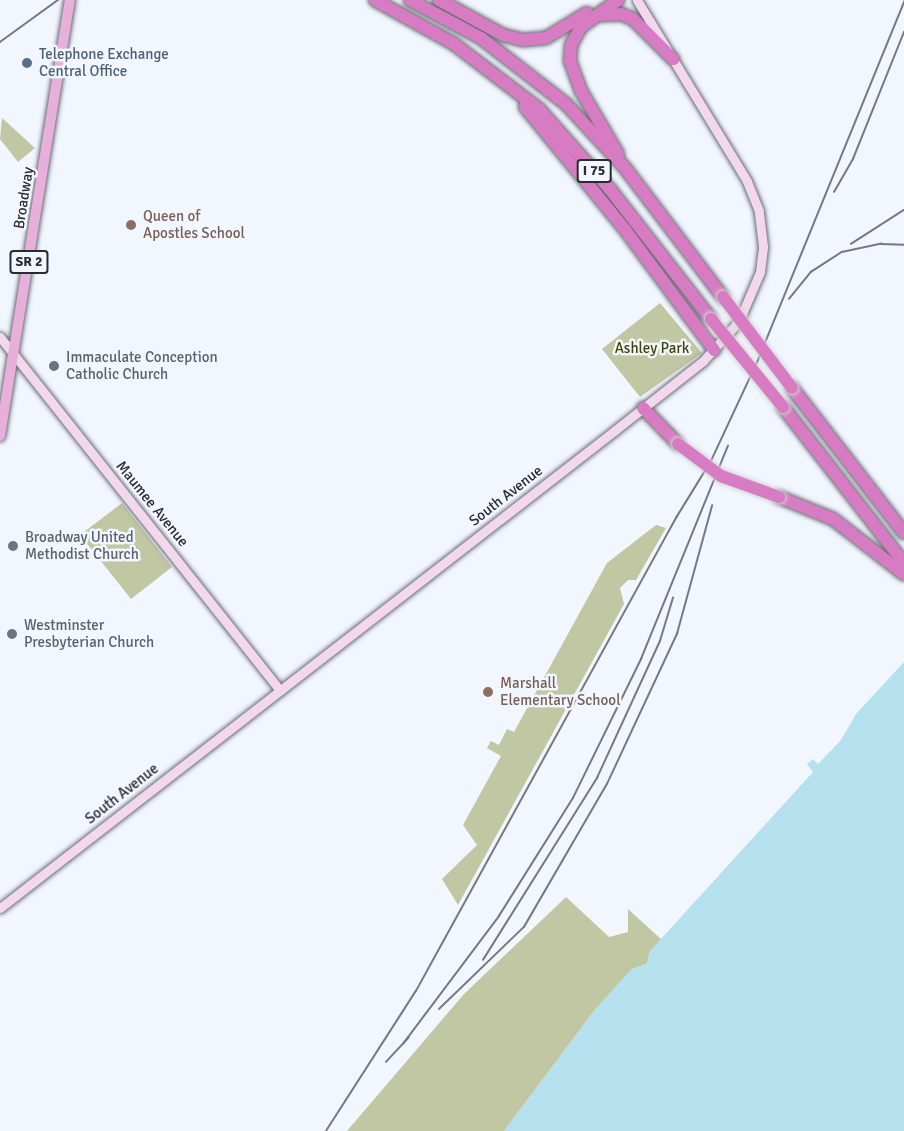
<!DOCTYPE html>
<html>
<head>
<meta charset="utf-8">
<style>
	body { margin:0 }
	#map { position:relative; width:904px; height:1131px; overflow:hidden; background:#f2f6fe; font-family:Signika,sans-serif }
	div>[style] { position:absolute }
	.green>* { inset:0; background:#c1c6a3 }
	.water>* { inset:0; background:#b4e1ed }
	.roads { filter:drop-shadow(0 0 2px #696d74) drop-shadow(0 0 2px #696d74) }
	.secondary>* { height:9px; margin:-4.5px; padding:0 4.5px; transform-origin:4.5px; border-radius:4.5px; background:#f3d7ed }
	.primary>* { height:10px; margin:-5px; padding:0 5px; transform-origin:5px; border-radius:5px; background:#e7b0da }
	.highway>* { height:12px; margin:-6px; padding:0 6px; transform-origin:6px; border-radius:6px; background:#d77bc2 }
	.rail>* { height:1.5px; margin:-0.75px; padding:0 0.75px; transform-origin:0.75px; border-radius:0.75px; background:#77797e }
	.bridges { filter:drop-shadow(0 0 2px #d4d5d5) drop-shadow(0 0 2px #d4d5d5) }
	.highway-bridge>* { height:12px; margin:-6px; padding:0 6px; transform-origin:6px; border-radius:6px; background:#d77bc2 }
	.dots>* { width:16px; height:16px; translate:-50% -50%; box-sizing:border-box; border:3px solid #f2f6fe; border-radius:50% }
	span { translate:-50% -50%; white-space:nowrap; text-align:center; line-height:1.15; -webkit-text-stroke:5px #f2f6fe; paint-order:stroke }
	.shield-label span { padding:2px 4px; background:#f2f6fe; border:2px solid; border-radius:4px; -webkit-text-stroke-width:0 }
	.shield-label { font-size:14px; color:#2a2b2e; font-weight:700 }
	.service-label { font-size:15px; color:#4e5e75 }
	.left { translate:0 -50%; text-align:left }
	.street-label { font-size:15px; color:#2a2b2e }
	.education-label { font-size:15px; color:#785e54 }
	.park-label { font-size:15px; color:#3f4304 }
	.worship-label { font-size:15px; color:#5b616d }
</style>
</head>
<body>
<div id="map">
	<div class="green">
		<div style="clip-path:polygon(2px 118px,35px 148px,18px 162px,0 139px)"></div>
		<div style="clip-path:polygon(660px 303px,702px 353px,640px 397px,602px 349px)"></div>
		<div style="clip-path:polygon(122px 503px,172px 567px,131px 599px,80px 535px)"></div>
		<div style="clip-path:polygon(656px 525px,666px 528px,636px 580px,628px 580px,620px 588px,624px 604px,458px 905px,442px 879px,477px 845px,463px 825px,501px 756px,487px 748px,491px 741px,499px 745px,507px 729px,514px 732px,607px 563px)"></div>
		<div style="clip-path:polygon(566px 897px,609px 937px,628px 932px,628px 909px,662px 940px,650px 951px,647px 964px,632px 969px,594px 1011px,504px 1131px,347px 1131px,464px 994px)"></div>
	</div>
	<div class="water">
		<div style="clip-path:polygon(904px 662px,904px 1131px,504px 1131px,594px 1011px,632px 969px,647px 964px,650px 951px,813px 772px,807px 764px,813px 759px,818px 764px,841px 740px,856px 714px)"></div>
	</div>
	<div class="roads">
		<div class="secondary">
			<div style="left:0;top:337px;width:451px;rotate:51.6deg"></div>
			<div style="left:0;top:908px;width:778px;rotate:-37.84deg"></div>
			<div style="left:614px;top:431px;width:113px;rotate:-38.2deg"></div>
			<div style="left:703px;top:361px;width:54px;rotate:-48deg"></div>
			<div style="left:739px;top:321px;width:53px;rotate:-66.8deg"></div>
			<div style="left:760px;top:272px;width:26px;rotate:-83deg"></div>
			<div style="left:763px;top:246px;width:35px;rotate:-97deg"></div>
			<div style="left:759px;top:211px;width:32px;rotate:-112deg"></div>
			<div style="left:747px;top:181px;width:212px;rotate:-121.3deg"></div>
		</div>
		<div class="primary">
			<div style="left:0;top:436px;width:442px;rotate:-80.9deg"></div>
		</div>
		<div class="highway">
			<div style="left:375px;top:0;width:90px;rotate:29.1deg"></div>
			<div style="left:454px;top:44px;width:107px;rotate:37.4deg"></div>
			<div style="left:539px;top:109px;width:106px;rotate:48.5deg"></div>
			<div style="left:609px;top:188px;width:166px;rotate:52.1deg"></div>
			<div style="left:410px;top:0;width:81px;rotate:28.2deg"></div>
			<div style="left:481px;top:38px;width:108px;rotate:37.8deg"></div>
			<div style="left:566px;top:104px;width:87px;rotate:47.3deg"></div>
			<div style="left:625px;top:168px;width:162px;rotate:52.8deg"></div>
			<div style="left:439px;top:0;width:73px;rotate:28.7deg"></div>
			<div style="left:503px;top:35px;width:21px;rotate:14deg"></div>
			<div style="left:523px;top:40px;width:23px;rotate:-5deg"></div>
			<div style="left:546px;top:38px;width:48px;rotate:-31.4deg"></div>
			<div style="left:598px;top:15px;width:23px;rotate:-2deg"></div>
			<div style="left:621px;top:14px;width:13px;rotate:23deg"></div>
			<div style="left:633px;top:19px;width:57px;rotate:45deg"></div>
			<div style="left:525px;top:107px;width:160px;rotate:50.8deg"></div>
			<div style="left:626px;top:231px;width:148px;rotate:53.5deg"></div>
			<div style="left:618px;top:154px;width:73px;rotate:-120.4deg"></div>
			<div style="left:581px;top:91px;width:32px;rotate:-110deg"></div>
			<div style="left:570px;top:61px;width:16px;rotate:-86deg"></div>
			<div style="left:571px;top:45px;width:21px;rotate:-61deg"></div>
			<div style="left:581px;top:27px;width:46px;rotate:-36.1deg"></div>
			<div style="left:792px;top:388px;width:183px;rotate:52.3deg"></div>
			<div style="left:783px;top:407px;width:197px;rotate:52.2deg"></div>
			<div style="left:643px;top:408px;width:50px;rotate:45.8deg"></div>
			<div style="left:779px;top:497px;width:58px;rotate:22.2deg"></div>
			<div style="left:833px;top:519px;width:90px;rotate:37.8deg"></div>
		</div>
	</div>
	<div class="rail">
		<div style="left:0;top:42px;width:72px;rotate:-35.9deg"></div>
		<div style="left:834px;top:192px;width:38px;rotate:-60deg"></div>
		<div style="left:853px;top:159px;width:137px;rotate:-68.1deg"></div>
		<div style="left:851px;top:244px;width:63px;rotate:-32.7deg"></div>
		<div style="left:789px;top:299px;width:35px;rotate:-51deg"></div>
		<div style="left:811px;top:272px;width:37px;rotate:-33deg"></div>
		<div style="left:842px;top:252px;width:40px;rotate:-12deg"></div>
		<div style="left:881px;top:244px;width:23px;rotate:2deg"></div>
		<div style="left:483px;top:960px;width:215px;rotate:-57.9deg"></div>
		<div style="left:597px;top:778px;width:151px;rotate:-65.3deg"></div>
		<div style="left:660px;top:641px;width:45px;rotate:-73.2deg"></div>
		<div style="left:439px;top:1009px;width:118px;rotate:-44deg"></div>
		<div style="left:524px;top:927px;width:165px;rotate:-59.9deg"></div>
		<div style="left:607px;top:784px;width:166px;rotate:-65deg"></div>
		<div style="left:677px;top:634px;width:133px;rotate:-74.7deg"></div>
		<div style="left:403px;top:1044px;width:160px;rotate:-53.1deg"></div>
		<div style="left:499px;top:916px;width:139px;rotate:-57.9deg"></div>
		<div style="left:573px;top:798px;width:155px;rotate:-63.9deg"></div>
		<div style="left:641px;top:659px;width:230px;rotate:-67.8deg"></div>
		<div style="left:386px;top:1062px;width:33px;rotate:-47deg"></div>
		<div style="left:326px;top:1131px;width:166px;rotate:-57.3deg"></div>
		<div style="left:416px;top:991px;width:540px;rotate:-61.2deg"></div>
		<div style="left:676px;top:518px;width:67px;rotate:-58.4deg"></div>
		<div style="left:711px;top:461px;width:111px;rotate:-65deg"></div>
		<div style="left:758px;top:360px;width:387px;rotate:-67.8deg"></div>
	</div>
	<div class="bridges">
		<div class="highway-bridge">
			<div style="left:723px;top:297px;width:114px;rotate:52.8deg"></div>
			<div style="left:711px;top:319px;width:114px;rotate:50.7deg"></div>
			<div style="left:678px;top:444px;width:54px;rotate:36.7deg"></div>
			<div style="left:721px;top:476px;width:62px;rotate:19.9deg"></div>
		</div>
	</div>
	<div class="dots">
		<div style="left:27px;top:63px;background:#5c6f8a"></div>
		<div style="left:131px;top:225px;background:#8d6e63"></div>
		<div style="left:54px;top:366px;background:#6b7280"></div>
		<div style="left:13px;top:546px;background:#6b7280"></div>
		<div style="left:12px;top:634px;background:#6b7280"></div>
		<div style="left:488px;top:692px;background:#8d6e63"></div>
	</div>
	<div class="shield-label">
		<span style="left:594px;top:171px">I 75</span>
		<span style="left:29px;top:262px">SR 2</span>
	</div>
	<div class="service-label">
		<span class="left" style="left:39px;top:63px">Telephone Exchange<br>Central Office</span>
	</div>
	<div class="street-label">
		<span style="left:24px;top:198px;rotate:-81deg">Broadway</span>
		<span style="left:506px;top:496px;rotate:-38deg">South Avenue</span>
		<span style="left:152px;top:504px;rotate:51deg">Maumee Avenue</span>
		<span style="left:122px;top:794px;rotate:-38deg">South Avenue</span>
	</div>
	<div class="education-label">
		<span class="left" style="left:143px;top:225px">Queen of<br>Apostles School</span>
		<span class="left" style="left:500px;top:692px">Marshall<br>Elementary School</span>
	</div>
	<div class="park-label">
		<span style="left:652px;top:349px">Ashley Park</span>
	</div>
	<div class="worship-label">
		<span class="left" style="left:66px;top:366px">Immaculate Conception<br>Catholic Church</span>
		<span class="left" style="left:25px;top:546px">Broadway United<br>Methodist Church</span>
		<span class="left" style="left:24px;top:634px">Westminster<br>Presbyterian Church</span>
	</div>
</div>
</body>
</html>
